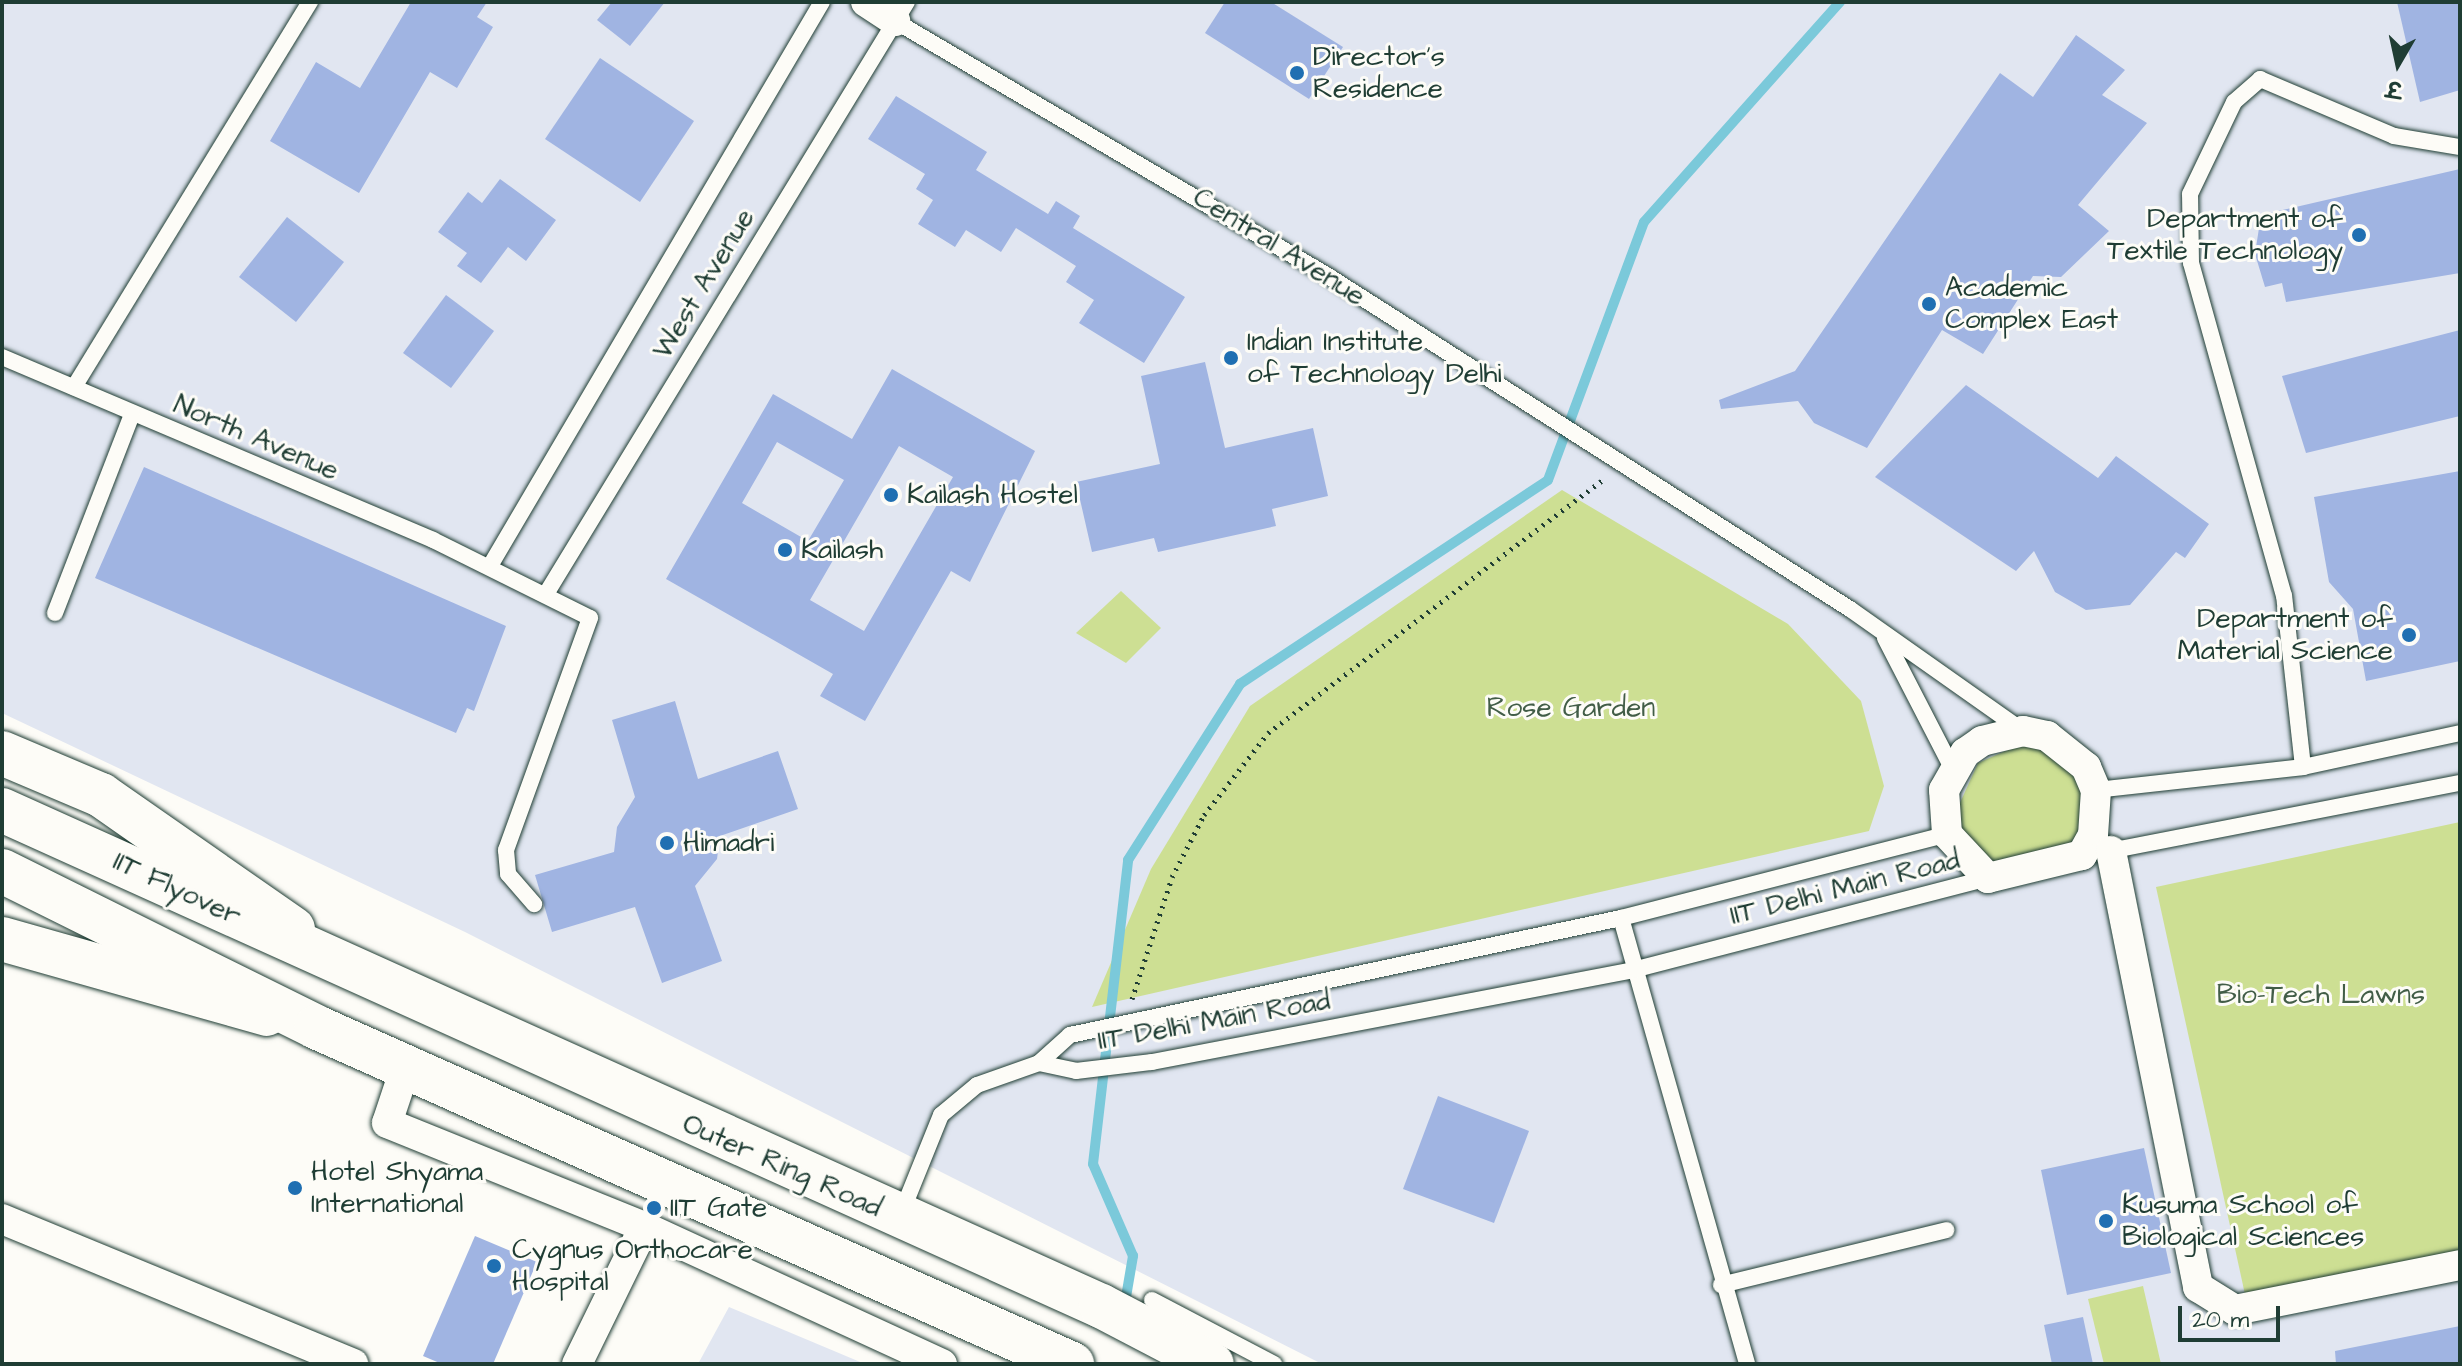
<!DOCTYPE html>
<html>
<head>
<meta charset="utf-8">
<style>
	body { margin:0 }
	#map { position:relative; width:2462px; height:1366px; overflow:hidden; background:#fdfcf7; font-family:"Architects Daughter","Playpen Sans Deva",sans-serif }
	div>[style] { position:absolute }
	.built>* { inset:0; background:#e1e6f1 }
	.green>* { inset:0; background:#cddf93 }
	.stream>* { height:10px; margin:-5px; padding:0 5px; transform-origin:5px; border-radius:5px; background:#7bc9da }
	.building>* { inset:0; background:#a0b4e2 }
	.path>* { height:5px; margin-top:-2.5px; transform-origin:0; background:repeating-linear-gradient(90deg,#1f3d34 0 2px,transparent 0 8px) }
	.roads { filter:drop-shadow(0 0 2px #1f3d34) drop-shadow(0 0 2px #1f3d34) }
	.lane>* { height:16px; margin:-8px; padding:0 8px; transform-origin:8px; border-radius:8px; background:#fdfcf7 }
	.street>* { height:30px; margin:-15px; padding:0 15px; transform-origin:15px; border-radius:15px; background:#fdfcf7 }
	.secondary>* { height:44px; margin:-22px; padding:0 22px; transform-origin:22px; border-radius:22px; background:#fdfcf7 }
	.primary>* { height:44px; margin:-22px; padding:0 22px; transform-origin:22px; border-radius:22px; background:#fdfcf7 }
	.dots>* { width:22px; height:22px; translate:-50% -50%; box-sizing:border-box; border:4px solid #fdfcf7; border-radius:50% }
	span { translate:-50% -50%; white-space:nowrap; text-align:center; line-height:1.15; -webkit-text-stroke:6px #fdfcf7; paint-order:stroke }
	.poi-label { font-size:28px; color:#1f3d34 }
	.left { translate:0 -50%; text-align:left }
	.right { translate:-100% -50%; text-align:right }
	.street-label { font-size:28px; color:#1f3d34 }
	.park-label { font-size:28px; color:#425d47 }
	.frame { position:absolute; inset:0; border:4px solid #1f3d34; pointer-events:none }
	.north { position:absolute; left:2358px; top:24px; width:80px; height:80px; -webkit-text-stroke:6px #fdfcf7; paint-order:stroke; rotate:189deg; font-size:22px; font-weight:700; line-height:32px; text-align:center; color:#1f3d34 }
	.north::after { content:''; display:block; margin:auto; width:28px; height:36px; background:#1f3d34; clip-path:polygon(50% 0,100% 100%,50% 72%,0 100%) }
	.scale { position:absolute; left:2178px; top:1306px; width:102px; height:36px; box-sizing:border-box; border:4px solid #1f3d34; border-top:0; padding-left:10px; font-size:24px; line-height:28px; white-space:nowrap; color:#1f3d34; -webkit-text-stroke:6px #fdfcf7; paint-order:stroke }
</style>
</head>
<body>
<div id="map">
	<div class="built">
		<div style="clip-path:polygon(2px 2px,2460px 2px,2460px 1364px,1322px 1364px,465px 932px,2px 713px)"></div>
		<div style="clip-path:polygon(729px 1307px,865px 1364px,698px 1364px)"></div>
	</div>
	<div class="green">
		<div style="clip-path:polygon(1562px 490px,1788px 624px,1861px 701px,1884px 786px,1869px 831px,1092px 1007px,1151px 869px,1250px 706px)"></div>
		<div style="clip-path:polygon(1121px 591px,1161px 628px,1126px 663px,1076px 633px)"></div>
		<div style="clip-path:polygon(2021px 744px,2045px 748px,2080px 779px,2087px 802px,2075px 847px,1992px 864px,1962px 829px,1959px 805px,1978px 763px)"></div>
		<div style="clip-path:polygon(2460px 822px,2460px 1253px,2246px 1299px,2156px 887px)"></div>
		<div style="clip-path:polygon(2143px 1286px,2161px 1364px,2104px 1364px,2088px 1299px)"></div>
	</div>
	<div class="stream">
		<div style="left:1126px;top:1297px;width:42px;rotate:-80.3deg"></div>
		<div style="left:1133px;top:1256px;width:100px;rotate:-113.5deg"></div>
		<div style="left:1093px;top:1164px;width:306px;rotate:-83.4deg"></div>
		<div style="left:1128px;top:860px;width:209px;rotate:-57.5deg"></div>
		<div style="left:1240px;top:684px;width:369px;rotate:-33.5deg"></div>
		<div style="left:1548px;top:480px;width:275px;rotate:-69.6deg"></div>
		<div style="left:1644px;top:222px;width:295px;rotate:-48.3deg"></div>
	</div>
	<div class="building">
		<div style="clip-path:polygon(411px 2px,487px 2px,477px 17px,493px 27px,457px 88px,430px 72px,359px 193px,270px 141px,316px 62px,360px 88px)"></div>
		<div style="clip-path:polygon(612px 2px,665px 2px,630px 46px,597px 20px)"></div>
		<div style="clip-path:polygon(1225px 2px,1271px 2px,1343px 47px,1309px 99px,1205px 33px)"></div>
		<div style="clip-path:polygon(2397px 2px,2460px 2px,2460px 90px,2420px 102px)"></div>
		<div style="clip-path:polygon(2076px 35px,2125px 70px,2102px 95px,2147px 123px,2078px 205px,2109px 231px,2061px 277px,2033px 276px,1983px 354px,1942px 330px,1867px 448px,1814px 423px,1798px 401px,1721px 409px,1719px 400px,1795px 371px,2000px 73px,2033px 97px)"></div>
		<div style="clip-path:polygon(600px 58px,694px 121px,640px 202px,545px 139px)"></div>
		<div style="clip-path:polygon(896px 96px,987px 152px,976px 170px,1048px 214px,1056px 201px,1080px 216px,1073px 228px,1185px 297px,1144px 363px,1079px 323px,1094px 300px,1066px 282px,1076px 266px,1016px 228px,1001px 252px,966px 230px,955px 247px,918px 224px,933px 200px,916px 189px,925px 174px,868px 139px)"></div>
		<div style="clip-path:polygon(2460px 169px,2460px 273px,2286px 302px,2282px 283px,2265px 287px,2255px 254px,2261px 215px)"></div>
		<div style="clip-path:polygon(500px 179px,556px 220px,526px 261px,508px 247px,481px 283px,457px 266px,467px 253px,438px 232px,468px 192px,482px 203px)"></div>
		<div style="clip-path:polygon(287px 217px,344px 262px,296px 322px,239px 277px)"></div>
		<div style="clip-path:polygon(446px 295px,494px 331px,451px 388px,403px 353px)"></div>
		<div style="clip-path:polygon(2460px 330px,2460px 416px,2306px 453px,2282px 376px)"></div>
		<div style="clip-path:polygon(1205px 362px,1225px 448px,1313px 428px,1328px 496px,1272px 509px,1276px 526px,1158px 552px,1154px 538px,1092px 552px,1076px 482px,1160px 464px,1141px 376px)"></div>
		<div style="clip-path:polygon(evenodd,892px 369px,1035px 451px,970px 582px,951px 571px,865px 721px,820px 696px,833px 674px,666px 579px,773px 394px,852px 439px,892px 369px,777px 442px,844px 480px,808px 541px,742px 503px,777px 442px,892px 369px,899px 446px,953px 477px,864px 631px,810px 600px,899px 446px)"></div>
		<div style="clip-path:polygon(1966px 385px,2098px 478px,2116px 456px,2209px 524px,2185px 558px,2176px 552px,2130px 605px,2086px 610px,2055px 592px,2034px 551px,2016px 571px,1875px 477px)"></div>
		<div style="clip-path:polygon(144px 467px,506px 626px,474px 711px,467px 708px,456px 733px,95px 578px)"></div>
		<div style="clip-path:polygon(2460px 471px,2460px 661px,2366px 681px,2353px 609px,2329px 582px,2314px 497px)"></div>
		<div style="clip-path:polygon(675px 701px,698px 779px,778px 751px,798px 809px,720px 836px,717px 859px,695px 886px,722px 961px,662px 983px,635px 907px,552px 932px,535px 875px,614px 852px,617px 827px,635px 797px,612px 720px)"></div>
		<div style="clip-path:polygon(1438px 1096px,1529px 1131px,1494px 1223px,1403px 1189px)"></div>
		<div style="clip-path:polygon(2144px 1148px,2171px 1273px,2067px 1295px,2041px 1170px)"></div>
		<div style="clip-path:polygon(475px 1236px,537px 1262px,493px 1364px,442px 1364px,423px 1356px)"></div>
		<div style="clip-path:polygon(2083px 1317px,2093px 1364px,2052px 1364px,2044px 1325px)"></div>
		<div style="clip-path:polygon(2460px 1326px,2460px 1364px,2336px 1364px,2335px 1351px)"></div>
	</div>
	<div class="path">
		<div style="left:1132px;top:999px;width:128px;rotate:-71.8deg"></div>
		<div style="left:1172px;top:877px;width:70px;rotate:-62.7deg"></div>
		<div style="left:1204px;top:815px;width:104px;rotate:-52deg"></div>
		<div style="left:1268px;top:733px;width:420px;rotate:-37.1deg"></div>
	</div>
	<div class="roads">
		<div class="lane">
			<div style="left:895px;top:21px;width:503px;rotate:30.49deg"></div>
			<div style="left:1328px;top:276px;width:619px;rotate:32.54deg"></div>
			<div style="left:1850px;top:609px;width:212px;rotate:35.2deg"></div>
			<div style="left:2px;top:357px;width:468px;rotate:23deg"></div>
			<div style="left:433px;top:540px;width:175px;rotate:26.4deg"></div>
			<div style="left:590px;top:618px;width:247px;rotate:109.9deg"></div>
			<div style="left:506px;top:850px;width:24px;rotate:85deg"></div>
			<div style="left:508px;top:874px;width:40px;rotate:49deg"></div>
			<div style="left:74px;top:387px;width:452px;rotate:-58.5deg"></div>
			<div style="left:490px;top:566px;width:654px;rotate:-59.52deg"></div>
			<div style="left:546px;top:594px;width:693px;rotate:-58.63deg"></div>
			<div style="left:55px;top:613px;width:213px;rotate:-68.8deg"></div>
			<div style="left:1885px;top:638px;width:148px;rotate:62.7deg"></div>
			<div style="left:2303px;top:767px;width:172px;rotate:-96.3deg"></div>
			<div style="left:2284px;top:596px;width:346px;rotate:-105.6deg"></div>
			<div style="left:2191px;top:263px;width:69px;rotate:-90.8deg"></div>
			<div style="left:2190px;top:194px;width:102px;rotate:-64.4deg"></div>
			<div style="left:2234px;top:102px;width:35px;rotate:-41deg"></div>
			<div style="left:2260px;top:79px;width:146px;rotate:23deg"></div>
			<div style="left:2394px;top:136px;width:67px;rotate:9.5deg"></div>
			<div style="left:2096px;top:790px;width:208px;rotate:-6.3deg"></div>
			<div style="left:2303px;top:767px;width:161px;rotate:-12.2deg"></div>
			<div style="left:2104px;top:852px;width:363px;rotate:-11deg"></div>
			<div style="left:1621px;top:918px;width:463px;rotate:74.2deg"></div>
			<div style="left:1039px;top:1063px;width:38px;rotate:12deg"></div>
			<div style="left:1076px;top:1071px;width:77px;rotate:-6.8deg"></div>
			<div style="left:1152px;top:1062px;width:490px;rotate:-10.8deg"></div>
			<div style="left:1633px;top:970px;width:367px;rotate:-14.5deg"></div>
			<div style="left:901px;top:1214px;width:107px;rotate:-68deg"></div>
			<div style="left:941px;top:1115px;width:47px;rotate:-39.8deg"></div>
			<div style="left:977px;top:1085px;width:66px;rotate:-19.5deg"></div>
			<div style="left:1039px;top:1063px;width:42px;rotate:-42.1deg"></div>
			<div style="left:1070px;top:1035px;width:563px;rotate:-11.99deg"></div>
			<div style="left:1621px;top:918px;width:337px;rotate:-14.4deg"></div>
			<div style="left:1721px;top:1285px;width:232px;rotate:-13.7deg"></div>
			<div style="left:1152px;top:1300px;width:138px;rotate:27.7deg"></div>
		</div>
		<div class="street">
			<div style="left:866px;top:2px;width:35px;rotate:33deg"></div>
			<div style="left:2023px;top:731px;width:25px;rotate:12deg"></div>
			<div style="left:2047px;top:736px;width:50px;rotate:38.5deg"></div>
			<div style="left:2086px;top:767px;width:25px;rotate:67deg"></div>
			<div style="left:2096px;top:790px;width:45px;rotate:93.8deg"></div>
			<div style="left:2093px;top:835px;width:23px;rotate:119deg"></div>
			<div style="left:2082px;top:855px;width:97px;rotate:166.3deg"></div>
			<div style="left:1988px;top:878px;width:60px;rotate:-133deg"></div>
			<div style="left:1947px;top:834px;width:44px;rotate:-93.9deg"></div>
			<div style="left:1944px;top:790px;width:43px;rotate:-60.4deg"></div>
			<div style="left:1965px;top:753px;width:21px;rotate:-35deg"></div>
			<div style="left:1982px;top:741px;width:42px;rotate:-13.7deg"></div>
			<div style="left:2111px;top:851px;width:445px;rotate:78.7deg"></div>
			<div style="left:2198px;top:1287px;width:44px;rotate:31.9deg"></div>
			<div style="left:2235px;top:1310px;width:229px;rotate:-11.3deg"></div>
			<div style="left:407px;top:1063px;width:63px;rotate:108.4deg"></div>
			<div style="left:387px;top:1123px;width:277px;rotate:22deg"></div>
			<div style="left:644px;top:1227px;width:328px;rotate:24.7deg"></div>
			<div style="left:2px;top:1219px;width:380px;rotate:22.4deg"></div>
			<div style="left:577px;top:1364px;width:153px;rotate:-63.9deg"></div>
		</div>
		<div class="secondary">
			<div style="left:2px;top:753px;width:108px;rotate:23deg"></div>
			<div style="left:101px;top:795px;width:234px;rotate:34.9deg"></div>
			<div style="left:2px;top:939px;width:275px;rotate:15.8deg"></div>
		</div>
		<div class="primary">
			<div style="left:2px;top:810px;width:1206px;rotate:24.29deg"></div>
			<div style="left:1101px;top:1306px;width:125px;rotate:27.6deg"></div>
			<div style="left:2px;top:871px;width:351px;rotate:26.4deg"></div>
			<div style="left:316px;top:1027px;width:828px;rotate:24.03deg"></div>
		</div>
	</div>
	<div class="dots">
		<div style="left:1297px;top:73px;background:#1f6fb2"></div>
		<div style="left:2359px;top:235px;background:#1f6fb2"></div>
		<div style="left:1929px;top:304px;background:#1f6fb2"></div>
		<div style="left:1231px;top:358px;background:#1f6fb2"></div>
		<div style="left:891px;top:495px;background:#1f6fb2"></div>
		<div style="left:785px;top:550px;background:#1f6fb2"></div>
		<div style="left:2409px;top:635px;background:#1f6fb2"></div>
		<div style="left:667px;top:843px;background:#1f6fb2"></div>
		<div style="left:295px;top:1188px;background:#1f6fb2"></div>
		<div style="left:654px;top:1208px;background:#1f6fb2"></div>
		<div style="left:2106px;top:1221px;background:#1f6fb2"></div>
		<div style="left:494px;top:1266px;background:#1f6fb2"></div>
	</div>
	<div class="poi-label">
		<span class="left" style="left:1313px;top:73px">Director's<br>Residence</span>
		<span class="right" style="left:2343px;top:235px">Department of<br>Textile Technology</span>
		<span class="left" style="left:1945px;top:304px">Academic<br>Complex East</span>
		<span class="left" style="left:1247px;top:358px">Indian Institute<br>of Technology Delhi</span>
		<span class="left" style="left:907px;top:495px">Kailash Hostel</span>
		<span class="left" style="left:801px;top:550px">Kailash</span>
		<span class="right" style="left:2393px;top:635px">Department of<br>Material Science</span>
		<span class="left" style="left:683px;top:843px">Himadri</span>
		<span class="left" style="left:311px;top:1188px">Hotel Shyama<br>International</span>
		<span class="left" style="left:2122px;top:1221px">Kusuma School of<br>Biological Sciences</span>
		<span class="left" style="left:670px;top:1208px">IIT Gate</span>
		<span class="left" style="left:512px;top:1266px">Cygnus Orthocare<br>Hospital</span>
	</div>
	<div class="street-label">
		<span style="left:1279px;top:247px;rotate:32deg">Central Avenue</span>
		<span style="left:704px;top:284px;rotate:-59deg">West Avenue</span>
		<span style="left:256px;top:438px;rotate:23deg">North Avenue</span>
		<span style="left:1845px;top:888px;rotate:-14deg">IIT Delhi Main Road</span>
		<span style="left:177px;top:889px;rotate:25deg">IIT Flyover</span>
		<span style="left:1214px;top:1021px;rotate:-10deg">IIT Delhi Main Road</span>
		<span style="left:782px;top:1166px;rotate:24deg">Outer Ring Road</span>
	</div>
	<div class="park-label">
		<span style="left:1571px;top:708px">Rose Garden</span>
		<span style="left:2321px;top:995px">Bio-Tech Lawns</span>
	</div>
	<div class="frame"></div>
	<div class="north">उ</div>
	<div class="scale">20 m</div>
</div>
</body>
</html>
